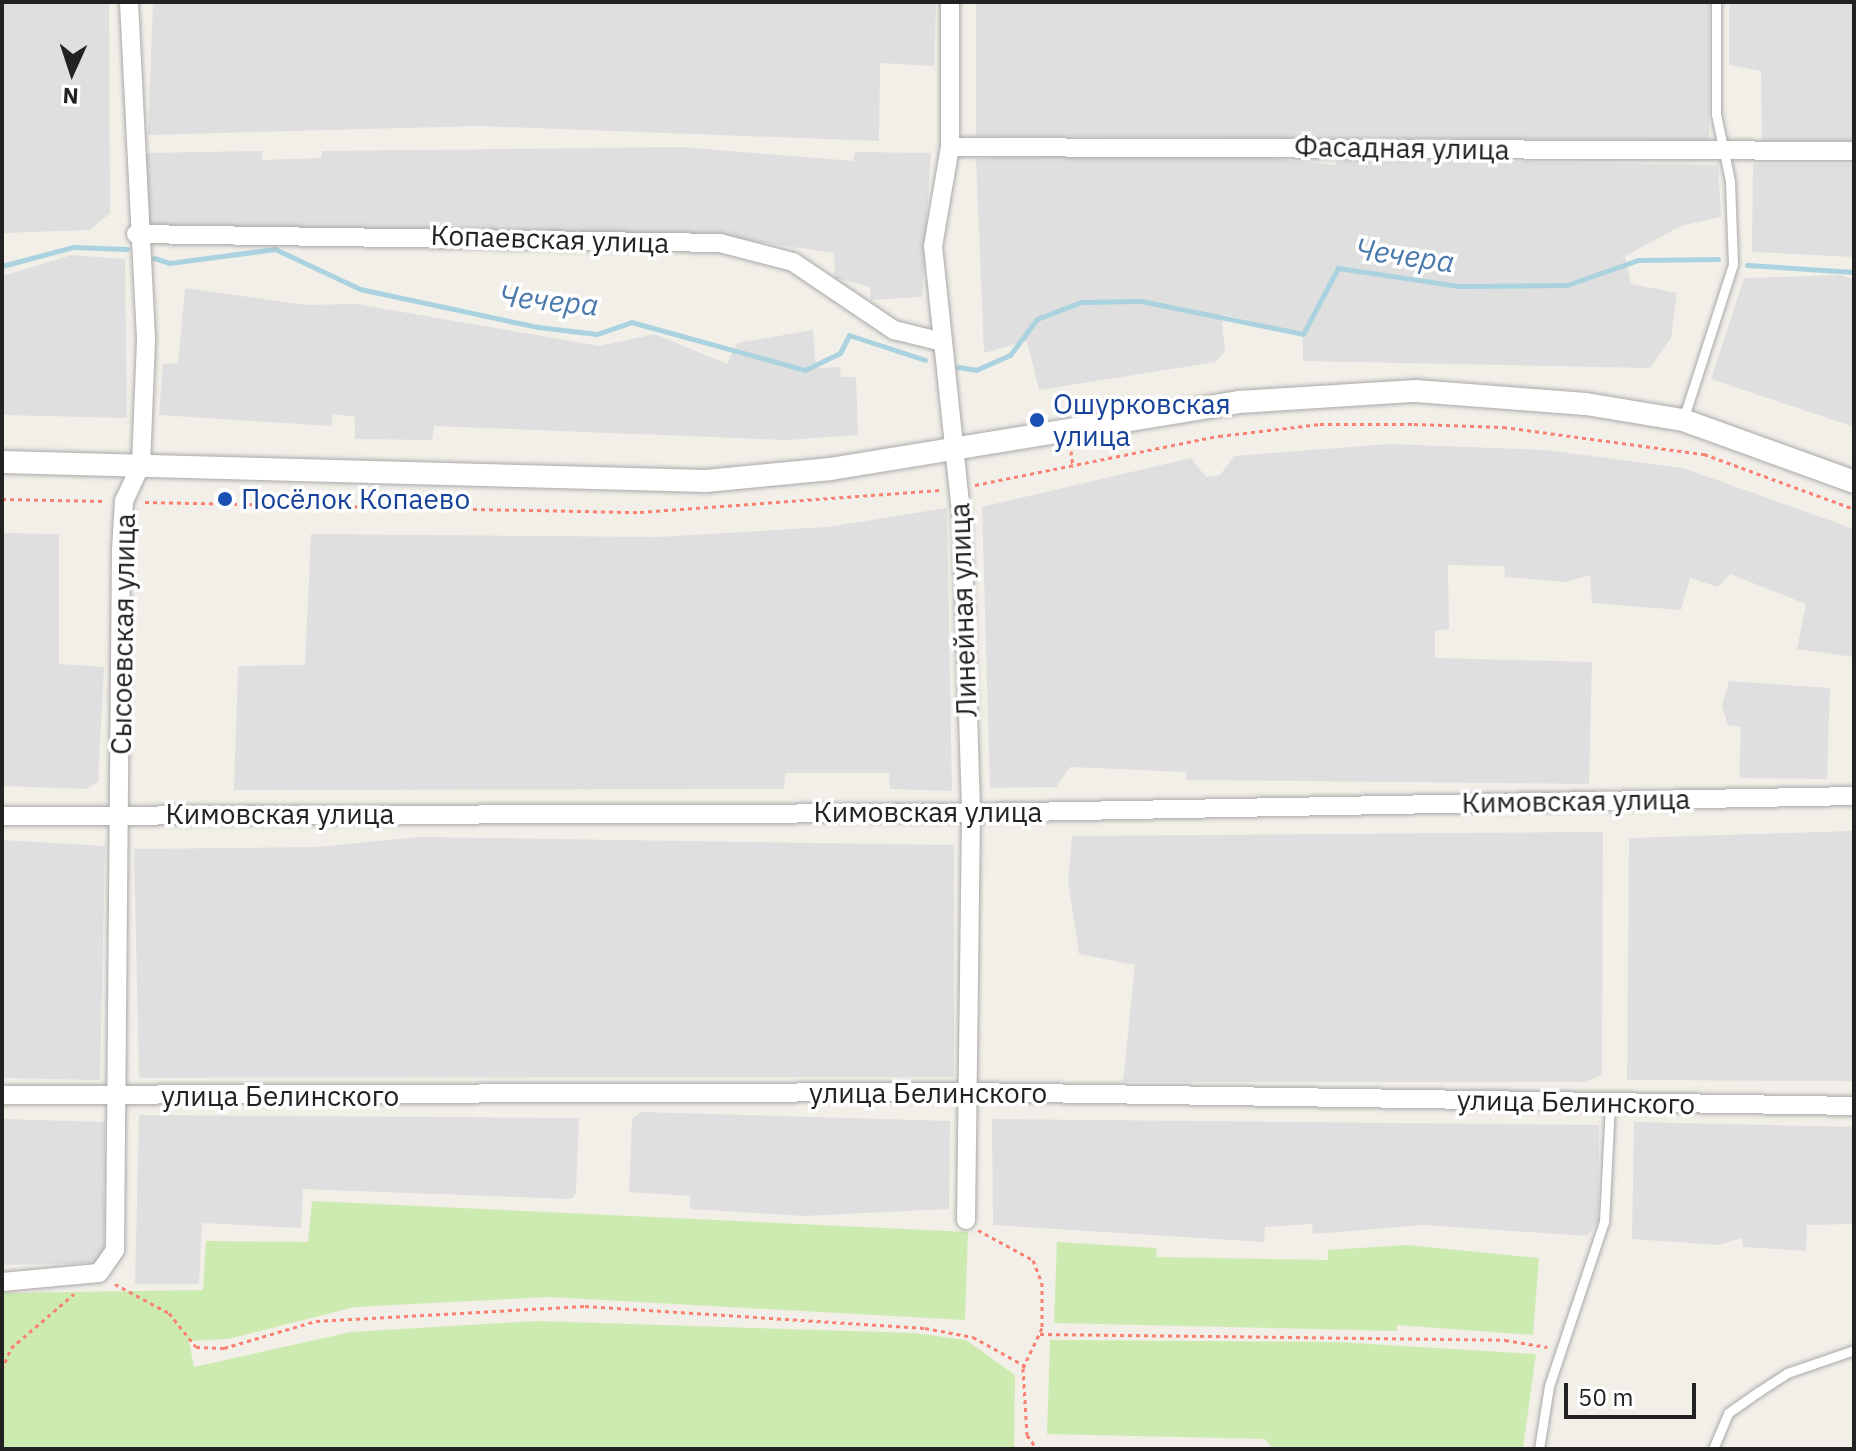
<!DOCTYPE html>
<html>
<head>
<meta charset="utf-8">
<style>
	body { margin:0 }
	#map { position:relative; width:1856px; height:1451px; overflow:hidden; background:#f2efe9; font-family:"IBM Plex Sans",sans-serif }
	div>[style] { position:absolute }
	.residential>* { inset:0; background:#e0dfdf }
	.grass>* { inset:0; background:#cdebb0 }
	.stream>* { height:5px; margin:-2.5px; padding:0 2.5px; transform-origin:2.5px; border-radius:2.5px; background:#aad3df }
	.path>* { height:3px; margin-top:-1.5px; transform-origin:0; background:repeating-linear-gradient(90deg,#fa8072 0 4px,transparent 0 8px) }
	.roads { filter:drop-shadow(0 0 2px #a9a9a9) drop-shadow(0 0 2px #a9a9a9) }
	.service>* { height:9px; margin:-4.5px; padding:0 4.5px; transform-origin:4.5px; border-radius:4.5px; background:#fff }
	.minor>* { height:18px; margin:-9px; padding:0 9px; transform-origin:9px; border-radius:9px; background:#fff }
	.tertiary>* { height:22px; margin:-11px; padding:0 11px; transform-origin:11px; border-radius:11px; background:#fff }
	.dots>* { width:22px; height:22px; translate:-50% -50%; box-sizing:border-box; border:4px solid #fff; border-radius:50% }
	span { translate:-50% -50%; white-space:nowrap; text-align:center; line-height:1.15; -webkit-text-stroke:7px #fff; paint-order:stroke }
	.street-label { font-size:28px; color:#222 }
	.transit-label { font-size:28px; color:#164399 }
	.left { translate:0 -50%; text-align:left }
	.water-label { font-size:30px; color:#4a7aab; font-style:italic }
	.frame { position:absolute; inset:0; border:4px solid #222; pointer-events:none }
	.north { position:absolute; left:32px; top:32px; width:80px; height:80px; -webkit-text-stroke:6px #fff; paint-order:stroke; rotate:183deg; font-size:22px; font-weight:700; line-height:32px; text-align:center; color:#222 }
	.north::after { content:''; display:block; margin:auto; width:28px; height:36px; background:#222; clip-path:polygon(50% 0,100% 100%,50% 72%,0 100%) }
	.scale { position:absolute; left:1564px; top:1383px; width:132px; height:36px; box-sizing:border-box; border:4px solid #222; border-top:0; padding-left:10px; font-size:24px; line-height:28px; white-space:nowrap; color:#222; -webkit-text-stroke:6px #fff; paint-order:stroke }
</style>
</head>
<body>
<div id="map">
	<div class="residential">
		<div style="clip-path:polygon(2px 2px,109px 2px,110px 213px,90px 230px,2px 233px)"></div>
		<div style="clip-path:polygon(153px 2px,936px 2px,934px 66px,880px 63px,879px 141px,479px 126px,148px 135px)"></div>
		<div style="clip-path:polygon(976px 2px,1709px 2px,1709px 140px,976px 136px)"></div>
		<div style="clip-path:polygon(1729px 2px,1854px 2px,1854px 141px,1762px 141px,1761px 71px,1729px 65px)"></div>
		<div style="clip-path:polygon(681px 147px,853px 161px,855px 152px,931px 153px,922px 297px,870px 300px,870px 287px,835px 278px,834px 253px,724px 237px,147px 227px,146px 153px,262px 151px,262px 160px,321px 158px,322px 151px)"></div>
		<div style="clip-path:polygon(1198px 151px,1336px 165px,1337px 159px,1718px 165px,1721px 217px,1681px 226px,1625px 256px,1631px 284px,1677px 293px,1671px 338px,1650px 368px,1303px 361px,1303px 334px,1221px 314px,1225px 351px,1216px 362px,1039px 390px,1027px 341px,984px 353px,976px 159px)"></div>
		<div style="clip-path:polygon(1753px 164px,1854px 164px,1854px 257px,1752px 252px)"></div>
		<div style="clip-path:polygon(72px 255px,125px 259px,127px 418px,2px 415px,2px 276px)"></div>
		<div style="clip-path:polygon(1841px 275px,1854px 280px,1854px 427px,1711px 379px,1744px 278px)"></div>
		<div style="clip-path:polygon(185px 288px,305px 305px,356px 304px,599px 346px,655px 334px,727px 364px,737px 343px,813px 330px,816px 368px,840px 367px,841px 377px,856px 377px,858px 435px,787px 440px,434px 426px,432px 440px,355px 439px,355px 417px,333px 414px,331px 426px,159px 415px,163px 364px,178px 363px)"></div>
		<div style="clip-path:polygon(1389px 444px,1546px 450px,1683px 468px,1854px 529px,1854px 657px,1797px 649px,1806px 604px,1730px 574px,1718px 587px,1690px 578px,1681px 610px,1592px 603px,1590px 575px,1566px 582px,1505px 577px,1504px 566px,1448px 565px,1449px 629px,1435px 631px,1435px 658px,1592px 662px,1589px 784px,1186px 780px,1186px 772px,1070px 767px,1056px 787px,990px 788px,982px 507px,1191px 458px,1206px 477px,1220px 475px,1234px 456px)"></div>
		<div style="clip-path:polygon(947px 508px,952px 791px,890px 789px,889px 773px,785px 773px,784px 789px,234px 790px,238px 666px,305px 665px,311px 534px,659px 537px,827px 527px)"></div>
		<div style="clip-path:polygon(2px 533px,59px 534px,59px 664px,104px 667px,98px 782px,86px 789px,2px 786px)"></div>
		<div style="clip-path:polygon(1729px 681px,1830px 688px,1827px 779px,1739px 778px,1741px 727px,1728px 725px,1722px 706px)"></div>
		<div style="clip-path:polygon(1854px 831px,1854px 1081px,1627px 1080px,1629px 838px)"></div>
		<div style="clip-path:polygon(1603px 832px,1602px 1075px,1584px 1082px,1123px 1082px,1135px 965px,1079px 954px,1068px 880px,1072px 836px)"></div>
		<div style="clip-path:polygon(419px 837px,954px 845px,954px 1077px,139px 1078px,134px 849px,318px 847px)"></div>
		<div style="clip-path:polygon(2px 840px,105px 846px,100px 1080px,2px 1078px)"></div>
		<div style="clip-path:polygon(641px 1112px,950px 1121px,949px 1209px,804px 1216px,690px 1209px,690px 1196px,629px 1192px,632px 1119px)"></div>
		<div style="clip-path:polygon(139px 1115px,579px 1118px,576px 1193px,571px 1199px,303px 1189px,301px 1228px,202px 1223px,199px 1284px,135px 1284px)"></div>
		<div style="clip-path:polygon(2px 1119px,105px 1122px,104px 1263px,2px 1265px)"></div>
		<div style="clip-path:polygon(992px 1119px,1599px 1125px,1598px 1221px,1587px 1236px,1424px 1225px,1313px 1234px,1312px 1224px,1265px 1227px,1264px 1242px,993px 1225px)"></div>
		<div style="clip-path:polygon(1634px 1122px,1854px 1127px,1854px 1224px,1807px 1225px,1806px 1251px,1743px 1247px,1742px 1238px,1718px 1245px,1632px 1239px)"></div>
	</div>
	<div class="grass">
		<div style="clip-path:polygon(312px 1201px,968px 1232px,965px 1320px,549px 1297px,355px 1307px,228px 1339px,189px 1341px,194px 1367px,351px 1332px,537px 1321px,915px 1333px,966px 1340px,1015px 1375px,1014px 1449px,2px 1449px,2px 1293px,203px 1290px,206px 1241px,308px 1242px)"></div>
		<div style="clip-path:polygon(1057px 1242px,1156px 1248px,1157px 1257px,1328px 1260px,1328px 1250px,1407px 1245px,1539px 1258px,1533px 1335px,1397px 1325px,1397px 1331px,1054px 1323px)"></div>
		<div style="clip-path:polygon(1050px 1340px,1338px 1342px,1536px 1354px,1523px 1448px,1273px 1449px,1265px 1439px,1047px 1434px)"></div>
	</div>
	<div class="stream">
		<div style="left:154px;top:258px;width:16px;rotate:18deg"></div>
		<div style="left:169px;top:263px;width:107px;rotate:-7.5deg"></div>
		<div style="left:275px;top:249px;width:94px;rotate:25.2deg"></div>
		<div style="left:360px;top:289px;width:182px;rotate:12.1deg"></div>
		<div style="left:538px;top:327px;width:59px;rotate:6.8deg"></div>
		<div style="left:597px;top:334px;width:36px;rotate:-19deg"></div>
		<div style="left:631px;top:322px;width:180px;rotate:15.4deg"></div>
		<div style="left:805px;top:370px;width:39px;rotate:-26deg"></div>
		<div style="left:840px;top:353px;width:20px;rotate:-63deg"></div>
		<div style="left:849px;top:335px;width:80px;rotate:18.2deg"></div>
		<div style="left:1747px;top:265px;width:107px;rotate:3.7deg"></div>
		<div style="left:2px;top:266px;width:73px;rotate:-15deg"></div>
		<div style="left:73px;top:247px;width:54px;rotate:2.1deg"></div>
		<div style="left:958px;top:367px;width:18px;rotate:9deg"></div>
		<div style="left:976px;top:370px;width:37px;rotate:-24deg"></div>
		<div style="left:1010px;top:355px;width:45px;rotate:-53.1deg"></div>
		<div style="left:1037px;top:319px;width:47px;rotate:-21.1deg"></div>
		<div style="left:1081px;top:302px;width:60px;rotate:-1deg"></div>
		<div style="left:1141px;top:301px;width:165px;rotate:11.5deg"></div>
		<div style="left:1303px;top:334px;width:75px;rotate:-62.1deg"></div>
		<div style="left:1338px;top:268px;width:121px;rotate:8.5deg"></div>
		<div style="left:1458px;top:286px;width:109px;rotate:-0.5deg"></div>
		<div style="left:1567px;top:285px;width:75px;rotate:-19.4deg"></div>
		<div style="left:1638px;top:260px;width:80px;rotate:-0.7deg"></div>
	</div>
	<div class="path">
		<div style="left:1071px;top:451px;width:16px;rotate:83deg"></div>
		<div style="left:975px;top:485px;width:249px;rotate:-11.4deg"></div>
		<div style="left:1219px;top:436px;width:102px;rotate:-6.8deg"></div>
		<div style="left:1320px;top:424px;width:94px"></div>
		<div style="left:1414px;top:424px;width:89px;rotate:1.9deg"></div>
		<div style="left:1503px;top:427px;width:203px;rotate:7.7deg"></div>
		<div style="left:1704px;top:454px;width:160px;rotate:20.1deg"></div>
		<div style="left:2px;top:499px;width:103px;rotate:1.1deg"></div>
		<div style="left:145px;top:502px;width:495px;rotate:1.2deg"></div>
		<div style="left:640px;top:512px;width:301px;rotate:-4.2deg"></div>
		<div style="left:978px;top:1230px;width:63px;rotate:28.6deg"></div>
		<div style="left:1033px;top:1260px;width:25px;rotate:69deg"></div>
		<div style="left:1042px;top:1283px;width:45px;rotate:90deg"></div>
		<div style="left:1042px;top:1328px;width:44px;rotate:115.4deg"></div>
		<div style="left:1023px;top:1368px;width:67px;rotate:86.6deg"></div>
		<div style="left:1027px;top:1435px;width:17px;rotate:54deg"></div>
		<div style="left:115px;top:1284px;width:61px;rotate:28.2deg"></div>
		<div style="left:169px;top:1313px;width:43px;rotate:51.5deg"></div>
		<div style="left:196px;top:1347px;width:28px;rotate:2deg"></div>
		<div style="left:224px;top:1348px;width:96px;rotate:-16.4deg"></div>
		<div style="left:316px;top:1321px;width:269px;rotate:-3.2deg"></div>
		<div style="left:585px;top:1306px;width:341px;rotate:3.7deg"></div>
		<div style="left:925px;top:1328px;width:49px;rotate:10.6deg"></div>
		<div style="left:973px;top:1337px;width:60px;rotate:29.1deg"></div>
		<div style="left:1040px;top:1334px;width:465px;rotate:0.7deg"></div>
		<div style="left:1505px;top:1340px;width:43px;rotate:9.5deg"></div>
		<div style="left:2px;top:1370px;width:24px;rotate:-68deg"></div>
		<div style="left:11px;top:1348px;width:83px;rotate:-40.6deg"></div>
	</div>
	<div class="roads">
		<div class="service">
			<div style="left:1683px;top:420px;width:164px;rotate:-72.2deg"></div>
			<div style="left:1733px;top:264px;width:83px;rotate:-92.1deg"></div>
			<div style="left:1730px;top:181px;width:68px;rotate:-101.8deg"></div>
			<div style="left:1716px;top:114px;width:112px;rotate:-90deg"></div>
			<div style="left:1539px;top:1449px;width:64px;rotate:-81deg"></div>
			<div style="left:1549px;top:1386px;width:173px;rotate:-71.5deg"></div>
			<div style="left:1604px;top:1222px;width:120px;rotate:-87.1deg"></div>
			<div style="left:1713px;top:1449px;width:39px;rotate:-67deg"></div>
			<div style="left:1728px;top:1413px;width:37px;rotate:-35deg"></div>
			<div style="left:1758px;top:1392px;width:35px;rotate:-33deg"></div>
			<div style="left:1787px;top:1373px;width:71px;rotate:-18.9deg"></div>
		</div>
		<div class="minor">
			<div style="left:950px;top:2px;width:145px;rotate:90deg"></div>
			<div style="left:950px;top:147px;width:100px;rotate:99.7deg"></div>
			<div style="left:933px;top:246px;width:279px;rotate:84deg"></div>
			<div style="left:962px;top:523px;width:290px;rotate:88.2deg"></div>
			<div style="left:971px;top:813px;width:407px;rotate:90.7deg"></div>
			<div style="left:950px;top:147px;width:904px;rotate:0.25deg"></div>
			<div style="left:136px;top:234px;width:584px;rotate:0.88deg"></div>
			<div style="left:720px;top:243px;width:75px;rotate:14.6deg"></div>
			<div style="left:793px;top:262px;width:122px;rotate:34deg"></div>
			<div style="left:894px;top:330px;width:46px;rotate:13.7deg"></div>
			<div style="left:2px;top:816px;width:969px;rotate:-0.18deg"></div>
			<div style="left:971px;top:813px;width:883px;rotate:-1.1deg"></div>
			<div style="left:2px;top:1095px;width:965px;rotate:-0.18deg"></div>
			<div style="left:967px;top:1092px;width:887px;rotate:0.9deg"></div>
			<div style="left:2px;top:1282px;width:97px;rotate:-5.3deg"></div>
			<div style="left:99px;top:1273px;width:28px;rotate:-55deg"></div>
			<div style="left:115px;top:1250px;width:700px;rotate:-89.51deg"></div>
			<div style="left:121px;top:550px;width:49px;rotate:-86.5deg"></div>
			<div style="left:124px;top:501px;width:40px;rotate:-65deg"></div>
			<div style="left:141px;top:465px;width:127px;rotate:-87.7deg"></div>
			<div style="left:146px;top:338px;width:336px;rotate:-92.9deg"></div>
		</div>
		<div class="tertiary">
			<div style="left:2px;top:462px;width:704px;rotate:1.55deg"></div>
			<div style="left:706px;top:481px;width:125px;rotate:-5.5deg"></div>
			<div style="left:830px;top:469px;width:414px;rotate:-9.3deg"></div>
			<div style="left:1239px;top:402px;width:177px;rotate:-3.6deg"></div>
			<div style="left:1416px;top:391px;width:170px;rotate:4.4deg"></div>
			<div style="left:1586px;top:404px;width:98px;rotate:9.4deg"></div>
			<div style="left:1683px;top:420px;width:182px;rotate:19.9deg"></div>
		</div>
	</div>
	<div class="dots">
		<div style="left:1037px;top:420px;background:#1a4fb4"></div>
		<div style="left:225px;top:499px;background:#1a4fb4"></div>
	</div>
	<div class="street-label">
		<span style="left:1402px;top:148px;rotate:1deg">Фасадная улица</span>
		<span style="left:550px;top:239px;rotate:2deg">Копаевская улица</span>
		<span style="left:963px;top:610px;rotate:-92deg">Линейная улица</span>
		<span style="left:123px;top:634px;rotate:-89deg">Сысоевская улица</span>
		<span style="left:1576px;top:801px;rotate:-1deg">Кимовская улица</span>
		<span style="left:928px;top:812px">Кимовская улица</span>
		<span style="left:280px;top:814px">Кимовская улица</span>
		<span style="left:928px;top:1093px">улица Белинского</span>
		<span style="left:280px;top:1096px">улица Белинского</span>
		<span style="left:1576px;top:1102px;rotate:1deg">улица Белинского</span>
	</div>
	<div class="transit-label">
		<span class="left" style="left:1053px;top:420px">Ошурковская<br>улица</span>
		<span class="left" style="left:241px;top:499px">Посёлок Копаево</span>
	</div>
	<div class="water-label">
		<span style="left:1405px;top:255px;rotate:8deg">Чечера</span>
		<span style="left:549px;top:300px;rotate:6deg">Чечера</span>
	</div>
	<div class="frame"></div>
	<div class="north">N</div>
	<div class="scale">50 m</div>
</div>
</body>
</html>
